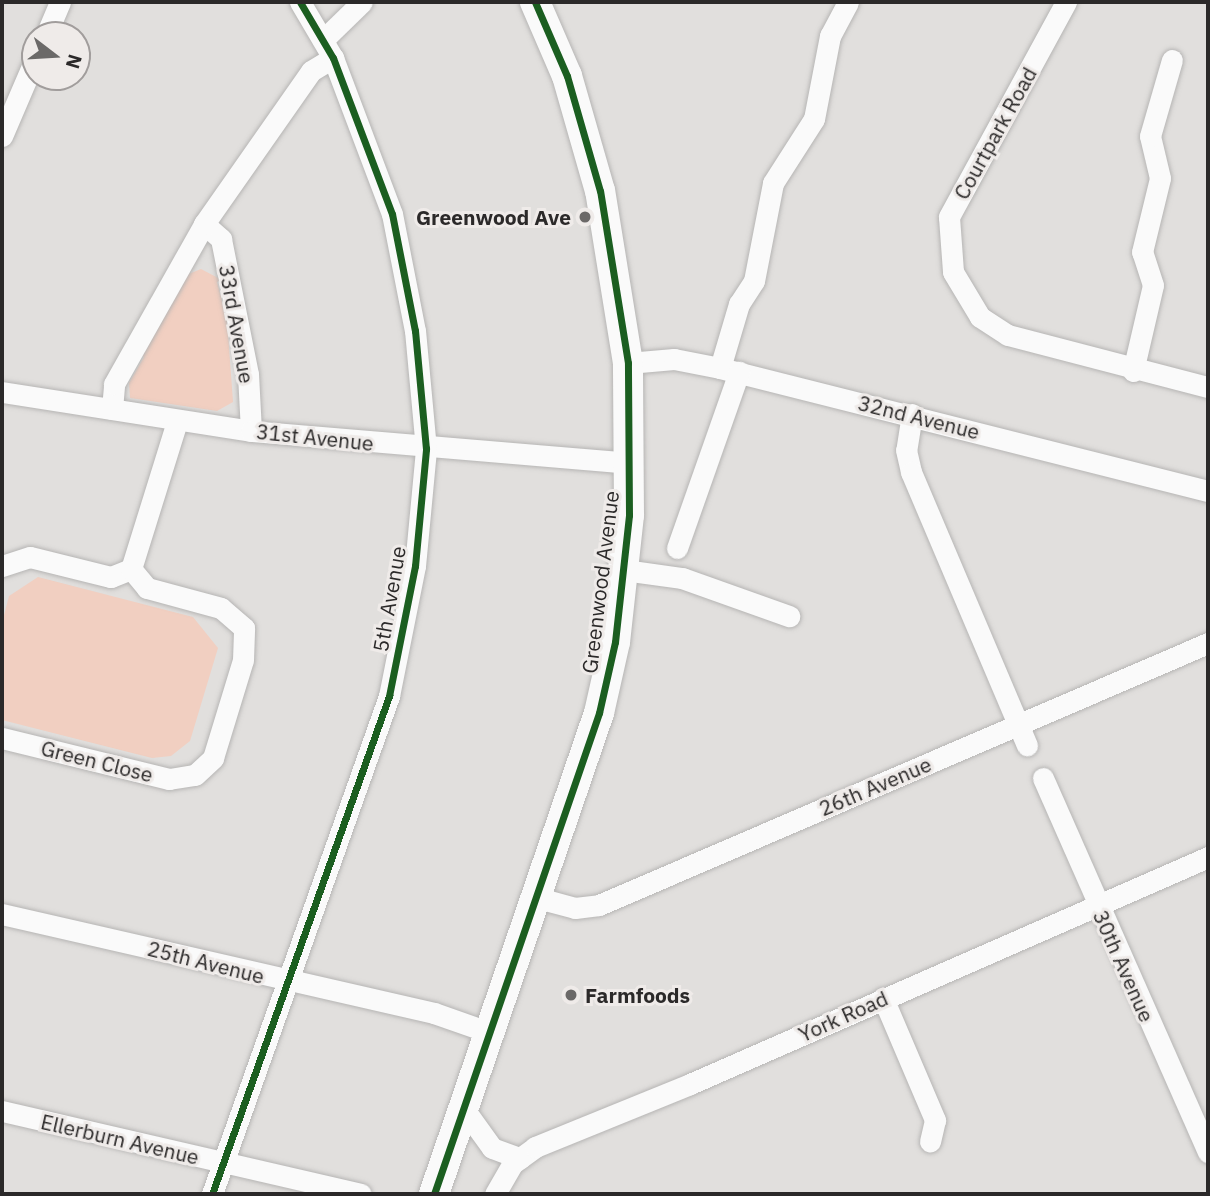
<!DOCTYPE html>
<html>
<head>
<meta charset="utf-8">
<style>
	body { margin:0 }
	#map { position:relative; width:1210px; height:1196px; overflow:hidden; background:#e1dfdd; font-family:"IBM Plex Sans",sans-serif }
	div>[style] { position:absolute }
	.green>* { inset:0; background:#f1cfc1 }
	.roads { filter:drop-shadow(0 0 2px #b6b5b4) drop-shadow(0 0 2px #b6b5b4) }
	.street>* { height:21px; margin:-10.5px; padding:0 10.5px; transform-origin:10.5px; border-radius:10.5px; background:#fafafa }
	.secondary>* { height:30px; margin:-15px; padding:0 15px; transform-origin:15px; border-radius:15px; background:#fafafa }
	.cycleway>* { height:7px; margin:-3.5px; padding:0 3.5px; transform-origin:3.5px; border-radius:3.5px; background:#1b5e20 }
	.dots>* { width:19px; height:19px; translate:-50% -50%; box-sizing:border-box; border:4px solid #efebe9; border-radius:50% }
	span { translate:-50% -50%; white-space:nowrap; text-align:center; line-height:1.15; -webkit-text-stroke:6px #efebe9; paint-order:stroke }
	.street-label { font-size:21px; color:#2b2929 }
	.poi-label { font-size:21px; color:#2b2929; font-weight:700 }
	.right { translate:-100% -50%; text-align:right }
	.left { translate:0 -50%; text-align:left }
	.frame { position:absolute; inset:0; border:4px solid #2b2929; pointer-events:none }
	.north { position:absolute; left:21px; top:21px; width:70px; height:70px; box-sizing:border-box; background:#efebe9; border:2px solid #a19d9c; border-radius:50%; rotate:107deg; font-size:19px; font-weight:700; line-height:28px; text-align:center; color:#2b2929 }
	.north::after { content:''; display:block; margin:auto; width:24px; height:32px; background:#6b6968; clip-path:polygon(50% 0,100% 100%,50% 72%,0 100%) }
</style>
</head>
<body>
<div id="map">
	<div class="green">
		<div style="clip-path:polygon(201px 269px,222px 280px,217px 282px,227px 320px,233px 402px,217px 411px,130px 398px,129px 383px,144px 357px,140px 355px,186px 275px)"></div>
		<div style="clip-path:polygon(38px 577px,193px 617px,218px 648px,190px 741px,171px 756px,152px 758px,2px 720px,2px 623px,9px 596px)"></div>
	</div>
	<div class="roads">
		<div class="street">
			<div style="left:1066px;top:2px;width:245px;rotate:118.6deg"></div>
			<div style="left:949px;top:217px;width:55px;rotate:85.8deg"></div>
			<div style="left:953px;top:272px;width:52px;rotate:59deg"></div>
			<div style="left:980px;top:317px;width:33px;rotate:33deg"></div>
			<div style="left:1008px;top:335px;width:207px;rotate:14.6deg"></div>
			<div style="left:46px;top:35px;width:36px;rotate:-67deg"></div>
			<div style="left:323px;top:40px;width:54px;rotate:-44.3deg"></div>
			<div style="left:2px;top:136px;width:84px;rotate:-66.8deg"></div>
			<div style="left:204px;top:224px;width:23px;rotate:41deg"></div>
			<div style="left:221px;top:239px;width:138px;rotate:78.7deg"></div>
			<div style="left:248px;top:374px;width:57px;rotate:87deg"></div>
			<div style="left:628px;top:363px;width:46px;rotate:-5deg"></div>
			<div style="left:674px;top:359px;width:47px;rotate:11.1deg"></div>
			<div style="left:720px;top:368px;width:503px;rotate:14.15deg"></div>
			<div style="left:720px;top:368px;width:67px;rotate:-73.5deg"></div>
			<div style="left:739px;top:304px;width:27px;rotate:-57deg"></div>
			<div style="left:754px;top:281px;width:100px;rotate:-79deg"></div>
			<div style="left:773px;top:183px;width:76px;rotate:-57.4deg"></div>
			<div style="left:814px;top:119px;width:85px;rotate:-79.1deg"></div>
			<div style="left:830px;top:36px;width:38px;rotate:-62deg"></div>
			<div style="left:1133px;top:371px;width:88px;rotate:-76.9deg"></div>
			<div style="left:1153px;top:285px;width:35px;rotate:-108deg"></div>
			<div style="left:1142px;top:252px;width:76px;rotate:-76.3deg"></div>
			<div style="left:1160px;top:178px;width:43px;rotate:-103.4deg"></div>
			<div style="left:1150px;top:136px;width:79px;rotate:-73.9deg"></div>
			<div style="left:2px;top:392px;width:252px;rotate:8.9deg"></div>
			<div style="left:251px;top:431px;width:380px;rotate:4.8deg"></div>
			<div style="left:112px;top:409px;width:25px;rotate:-85deg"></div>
			<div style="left:114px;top:384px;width:184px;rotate:-60.6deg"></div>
			<div style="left:204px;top:224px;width:187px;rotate:-55deg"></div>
			<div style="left:311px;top:71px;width:26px;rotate:-31deg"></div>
			<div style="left:912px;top:414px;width:36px;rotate:99deg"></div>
			<div style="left:906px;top:450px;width:23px;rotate:77deg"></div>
			<div style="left:911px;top:472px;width:297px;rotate:67deg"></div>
			<div style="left:677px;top:548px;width:187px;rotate:-70.6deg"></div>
			<div style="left:2px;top:566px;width:29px;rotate:-18deg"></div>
			<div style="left:30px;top:557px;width:83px;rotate:13.9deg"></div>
			<div style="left:111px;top:577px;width:22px;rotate:-22deg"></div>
			<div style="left:624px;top:570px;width:59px;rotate:7.9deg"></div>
			<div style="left:682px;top:578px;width:114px;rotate:19.6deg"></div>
			<div style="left:2px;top:738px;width:172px;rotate:13.8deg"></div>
			<div style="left:169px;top:779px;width:26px;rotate:-9deg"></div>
			<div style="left:195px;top:775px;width:25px;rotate:-43deg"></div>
			<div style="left:213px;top:758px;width:102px;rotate:-73deg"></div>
			<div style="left:243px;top:660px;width:32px;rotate:-88deg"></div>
			<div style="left:244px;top:628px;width:30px;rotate:-139deg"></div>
			<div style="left:221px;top:608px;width:77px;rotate:-164.9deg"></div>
			<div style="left:147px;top:588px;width:25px;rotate:-130deg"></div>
			<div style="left:131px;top:569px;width:155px;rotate:-72.7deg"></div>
			<div style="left:1043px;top:778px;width:409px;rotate:66.2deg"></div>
			<div style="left:538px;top:898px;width:38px;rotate:15deg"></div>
			<div style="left:575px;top:908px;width:24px;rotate:-7deg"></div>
			<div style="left:599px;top:905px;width:663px;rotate:-23.28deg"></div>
			<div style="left:2px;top:914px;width:443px;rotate:12.9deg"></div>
			<div style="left:434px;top:1013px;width:60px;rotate:19.3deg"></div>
			<div style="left:883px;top:998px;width:133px;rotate:66.9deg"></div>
			<div style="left:935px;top:1120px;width:22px;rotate:103deg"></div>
			<div style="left:464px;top:1109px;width:48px;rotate:54.3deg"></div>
			<div style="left:492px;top:1148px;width:30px;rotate:20deg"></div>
			<div style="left:2px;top:1111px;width:368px;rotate:13deg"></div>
			<div style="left:212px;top:1194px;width:529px;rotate:-70.43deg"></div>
			<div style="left:389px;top:696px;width:133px;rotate:-78.7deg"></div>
			<div style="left:415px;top:566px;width:118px;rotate:-84.6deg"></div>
			<div style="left:426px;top:449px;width:119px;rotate:-95.3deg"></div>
			<div style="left:415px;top:331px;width:119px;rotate:-101.1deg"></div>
			<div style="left:392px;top:214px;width:167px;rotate:-110.7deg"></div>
			<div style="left:333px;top:58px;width:65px;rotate:-120.5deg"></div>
			<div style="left:495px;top:1194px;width:34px;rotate:-60deg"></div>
			<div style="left:512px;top:1164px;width:29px;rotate:-36deg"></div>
			<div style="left:535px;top:1147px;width:167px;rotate:-22.1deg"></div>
			<div style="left:690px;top:1084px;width:566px;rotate:-23.66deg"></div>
		</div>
		<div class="secondary">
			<div style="left:434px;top:1194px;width:509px;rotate:-71.07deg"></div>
			<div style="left:599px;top:713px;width:73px;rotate:-77.3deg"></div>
			<div style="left:615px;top:642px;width:128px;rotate:-83.7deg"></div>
			<div style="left:629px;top:515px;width:152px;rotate:-90.4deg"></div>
			<div style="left:628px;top:363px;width:174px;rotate:-99.2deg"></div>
			<div style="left:600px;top:191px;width:120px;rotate:-106deg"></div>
			<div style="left:567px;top:76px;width:81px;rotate:-113.4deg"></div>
		</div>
	</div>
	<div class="cycleway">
		<div style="left:212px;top:1194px;width:529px;rotate:-70.43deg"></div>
		<div style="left:389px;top:696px;width:133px;rotate:-78.7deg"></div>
		<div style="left:415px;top:566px;width:118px;rotate:-84.6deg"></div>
		<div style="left:426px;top:449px;width:119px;rotate:-95.3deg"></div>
		<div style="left:415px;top:331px;width:119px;rotate:-101.1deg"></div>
		<div style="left:392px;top:214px;width:167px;rotate:-110.7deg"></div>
		<div style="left:333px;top:58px;width:65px;rotate:-120.5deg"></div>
		<div style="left:434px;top:1194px;width:509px;rotate:-71.07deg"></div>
		<div style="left:599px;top:713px;width:73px;rotate:-77.3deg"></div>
		<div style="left:615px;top:642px;width:128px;rotate:-83.7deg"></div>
		<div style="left:629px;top:515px;width:152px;rotate:-90.4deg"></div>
		<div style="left:628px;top:363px;width:174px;rotate:-99.2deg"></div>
		<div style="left:600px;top:191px;width:120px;rotate:-106deg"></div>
		<div style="left:567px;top:76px;width:81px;rotate:-113.4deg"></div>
	</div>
	<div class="dots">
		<div style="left:585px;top:217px;background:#6b6968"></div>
		<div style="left:571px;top:995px;background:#6b6968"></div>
	</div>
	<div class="street-label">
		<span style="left:995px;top:133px;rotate:-61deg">Courtpark Road</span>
		<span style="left:237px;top:324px;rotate:80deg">33rd Avenue</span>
		<span style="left:919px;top:417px;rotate:14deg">32nd Avenue</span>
		<span style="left:315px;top:437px;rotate:6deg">31st Avenue</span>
		<span style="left:600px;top:582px;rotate:-83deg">Greenwood Avenue</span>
		<span style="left:389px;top:599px;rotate:-80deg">5th Avenue</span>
		<span style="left:97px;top:761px;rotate:14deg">Green Close</span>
		<span style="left:875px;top:786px;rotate:-23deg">26th Avenue</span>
		<span style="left:206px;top:962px;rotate:14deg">25th Avenue</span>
		<span style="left:1124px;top:966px;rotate:66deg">30th Avenue</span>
		<span style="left:843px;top:1016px;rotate:-24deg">York Road</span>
		<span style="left:120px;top:1139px;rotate:13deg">Ellerburn Avenue</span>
	</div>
	<div class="poi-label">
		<span class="right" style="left:571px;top:217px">Greenwood Ave</span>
		<span class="left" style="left:585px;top:995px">Farmfoods</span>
	</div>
	<div class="frame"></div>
	<div class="north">N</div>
</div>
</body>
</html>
